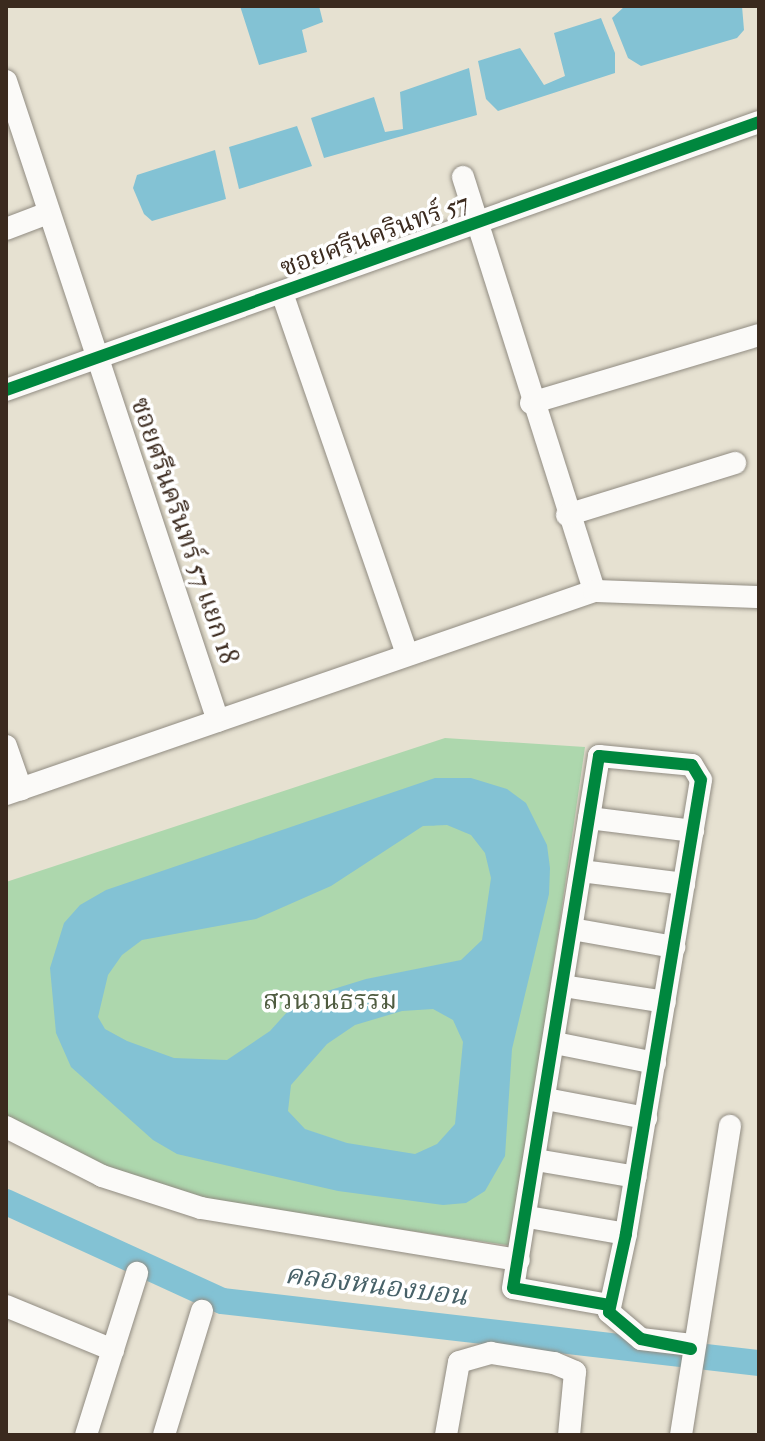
<!DOCTYPE html>
<html>
<head>
<meta charset="utf-8">
<style>
	body { margin:0 }
	#map { position:relative; width:765px; height:1441px; overflow:hidden; background:#e6e1d1; font-family:"IM FELL Double Pica","Noto Serif Thai",serif }
	div>[style] { position:absolute }
	.green>* { inset:0; background:#add7ad }
	.water>* { inset:0; background:#83c2d4 }
	.river>* { height:26px; margin:-13px; padding:0 13px; transform-origin:13px; border-radius:13px; background:#83c2d4 }
	.roads { filter:drop-shadow(0 0 2px #918c82) drop-shadow(0 0 2px #918c82) }
	.minor>* { height:22px; margin:-11px; padding:0 11px; transform-origin:11px; border-radius:11px; background:#fbfaf8 }
	.cycleway>* { height:12px; margin:-6px; padding:0 6px; transform-origin:6px; border-radius:6px; background:#00873e }
	span { translate:-50% -50%; white-space:nowrap; text-align:center; line-height:1.15; -webkit-text-stroke:7px #fff; paint-order:stroke }
	.street-label { font-size:26px; color:#3b2a1e }
	.park-label { font-size:26px; color:#4f5c40 }
	.water-label { font-size:28px; color:#476168; font-style:italic }
	.frame { position:absolute; inset:0; border:8px solid #3b2a1e; pointer-events:none }
</style>
</head>
<body>
<div id="map">
	<div class="green">
		<div style="clip-path:polygon(445px 738px,585px 747px,513px 1246px,202px 1200px,107px 1168px,6px 1118px,6px 882px)"></div>
	</div>
	<div class="water">
		<div style="clip-path:polygon(240px 6px,319px 6px,323px 22px,302px 30px,307px 52px,259px 65px)"></div>
		<div style="clip-path:polygon(625px 6px,742px 6px,744px 30px,737px 38px,641px 66px,628px 58px,612px 18px)"></div>
		<div style="clip-path:polygon(601px 18px,615px 53px,615px 73px,498px 111px,486px 99px,478px 61px,520px 48px,544px 85px,565px 76px,554px 33px)"></div>
		<div style="clip-path:polygon(469px 68px,477px 115px,324px 158px,311px 118px,374px 97px,385px 132px,403px 129px,400px 92px)"></div>
		<div style="clip-path:polygon(297px 126px,312px 166px,239px 189px,229px 147px)"></div>
		<div style="clip-path:polygon(215px 150px,226px 199px,152px 221px,144px 214px,133px 188px,137px 175px)"></div>
		<div style="clip-path:polygon(evenodd,435px 778px,471px 778px,507px 789px,526px 803px,547px 845px,550px 868px,549px 894px,512px 1049px,505px 1156px,485px 1191px,466px 1203px,443px 1205px,338px 1191px,177px 1154px,153px 1140px,71px 1067px,56px 1033px,50px 968px,64px 923px,80px 905px,106px 890px,435px 778px,447px 825px,471px 835px,485px 853px,491px 878px,482px 940px,461px 960px,366px 979px,298px 1000px,270px 1031px,227px 1060px,174px 1058px,127px 1041px,105px 1029px,98px 1017px,108px 975px,122px 955px,142px 940px,256px 919px,331px 886px,423px 826px,447px 825px,435px 778px,433px 1009px,453px 1020px,463px 1042px,455px 1124px,437px 1144px,415px 1154px,347px 1143px,305px 1129px,288px 1111px,291px 1085px,327px 1044px,355px 1025px,402px 1011px,433px 1009px)"></div>
	</div>
	<div class="river">
		<div style="left:6px;top:1202px;width:238px;rotate:24.6deg"></div>
		<div style="left:222px;top:1301px;width:541px;rotate:6.59deg"></div>
	</div>
	<div class="roads">
		<div class="minor">
			<div style="left:6px;top:81px;width:674px;rotate:71.67deg"></div>
			<div style="left:463px;top:177px;width:434px;rotate:72.4deg"></div>
			<div style="left:6px;top:229px;width:45px;rotate:-20.9deg"></div>
			<div style="left:282px;top:293px;width:382px;rotate:70.9deg"></div>
			<div style="left:6px;top:390px;width:799px;rotate:-19.59deg"></div>
			<div style="left:531px;top:403px;width:238px;rotate:-16.6deg"></div>
			<div style="left:567px;top:515px;width:176px;rotate:-17.2deg"></div>
			<div style="left:6px;top:746px;width:46px;rotate:70.8deg"></div>
			<div style="left:6px;top:794px;width:622px;rotate:-19.05deg"></div>
			<div style="left:594px;top:591px;width:165px;rotate:2.1deg"></div>
			<div style="left:589px;top:818px;width:105px;rotate:7.1deg"></div>
			<div style="left:581px;top:871px;width:104px;rotate:7.2deg"></div>
			<div style="left:572px;top:929px;width:104px;rotate:10deg"></div>
			<div style="left:563px;top:986px;width:103px;rotate:8.9deg"></div>
			<div style="left:555px;top:1043px;width:102px;rotate:11.3deg"></div>
			<div style="left:546px;top:1099px;width:102px;rotate:10.8deg"></div>
			<div style="left:6px;top:1127px;width:108px;rotate:27deg"></div>
			<div style="left:102px;top:1176px;width:104px;rotate:17.9deg"></div>
			<div style="left:201px;top:1208px;width:322px;rotate:9.3deg"></div>
			<div style="left:536px;top:1160px;width:101px;rotate:9.6deg"></div>
			<div style="left:528px;top:1217px;width:99px;rotate:9.8deg"></div>
			<div style="left:609px;top:1305px;width:97px;rotate:-170deg"></div>
			<div style="left:513px;top:1288px;width:539px;rotate:-80.82deg"></div>
			<div style="left:599px;top:756px;width:93px;rotate:5.5deg"></div>
			<div style="left:692px;top:765px;width:17px;rotate:59deg"></div>
			<div style="left:701px;top:780px;width:460px;rotate:99.4deg"></div>
			<div style="left:626px;top:1234px;width:80px;rotate:102.3deg"></div>
			<div style="left:609px;top:1312px;width:42px;rotate:40.2deg"></div>
			<div style="left:641px;top:1339px;width:51px;rotate:6.7deg"></div>
			<div style="left:6px;top:1306px;width:116px;rotate:22.4deg"></div>
			<div style="left:86px;top:1435px;width:170px;rotate:-72.5deg"></div>
			<div style="left:164px;top:1435px;width:130px;rotate:-73deg"></div>
			<div style="left:446px;top:1435px;width:74px;rotate:-79.9deg"></div>
			<div style="left:459px;top:1362px;width:33px;rotate:-16deg"></div>
			<div style="left:491px;top:1353px;width:64px;rotate:9deg"></div>
			<div style="left:554px;top:1363px;width:23px;rotate:23deg"></div>
			<div style="left:575px;top:1372px;width:63px;rotate:95.4deg"></div>
			<div style="left:681px;top:1435px;width:313px;rotate:-81deg"></div>
		</div>
	</div>
	<div class="cycleway">
		<div style="left:6px;top:390px;width:799px;rotate:-19.59deg"></div>
		<div style="left:609px;top:1305px;width:97px;rotate:-170deg"></div>
		<div style="left:513px;top:1288px;width:539px;rotate:-80.82deg"></div>
		<div style="left:599px;top:756px;width:93px;rotate:5.5deg"></div>
		<div style="left:692px;top:765px;width:17px;rotate:59deg"></div>
		<div style="left:701px;top:780px;width:460px;rotate:99.4deg"></div>
		<div style="left:626px;top:1234px;width:80px;rotate:102.3deg"></div>
		<div style="left:609px;top:1312px;width:42px;rotate:40.2deg"></div>
		<div style="left:641px;top:1339px;width:51px;rotate:11.3deg"></div>
	</div>
	<div class="street-label">
		<span style="left:375px;top:236px;rotate:-20deg">ซอยศรีนครินทร์ 57</span>
		<span style="left:183px;top:531px;rotate:71deg">ซอยศรีนครินทร์ 57 แยก 18</span>
	</div>
	<div class="park-label">
		<span style="left:330px;top:1002px">สวนวนธรรม</span>
	</div>
	<div class="water-label">
		<span style="left:376px;top:1286px;rotate:7deg">คลองหนองบอน</span>
	</div>
	<div class="frame"></div>
</div>
</body>
</html>
